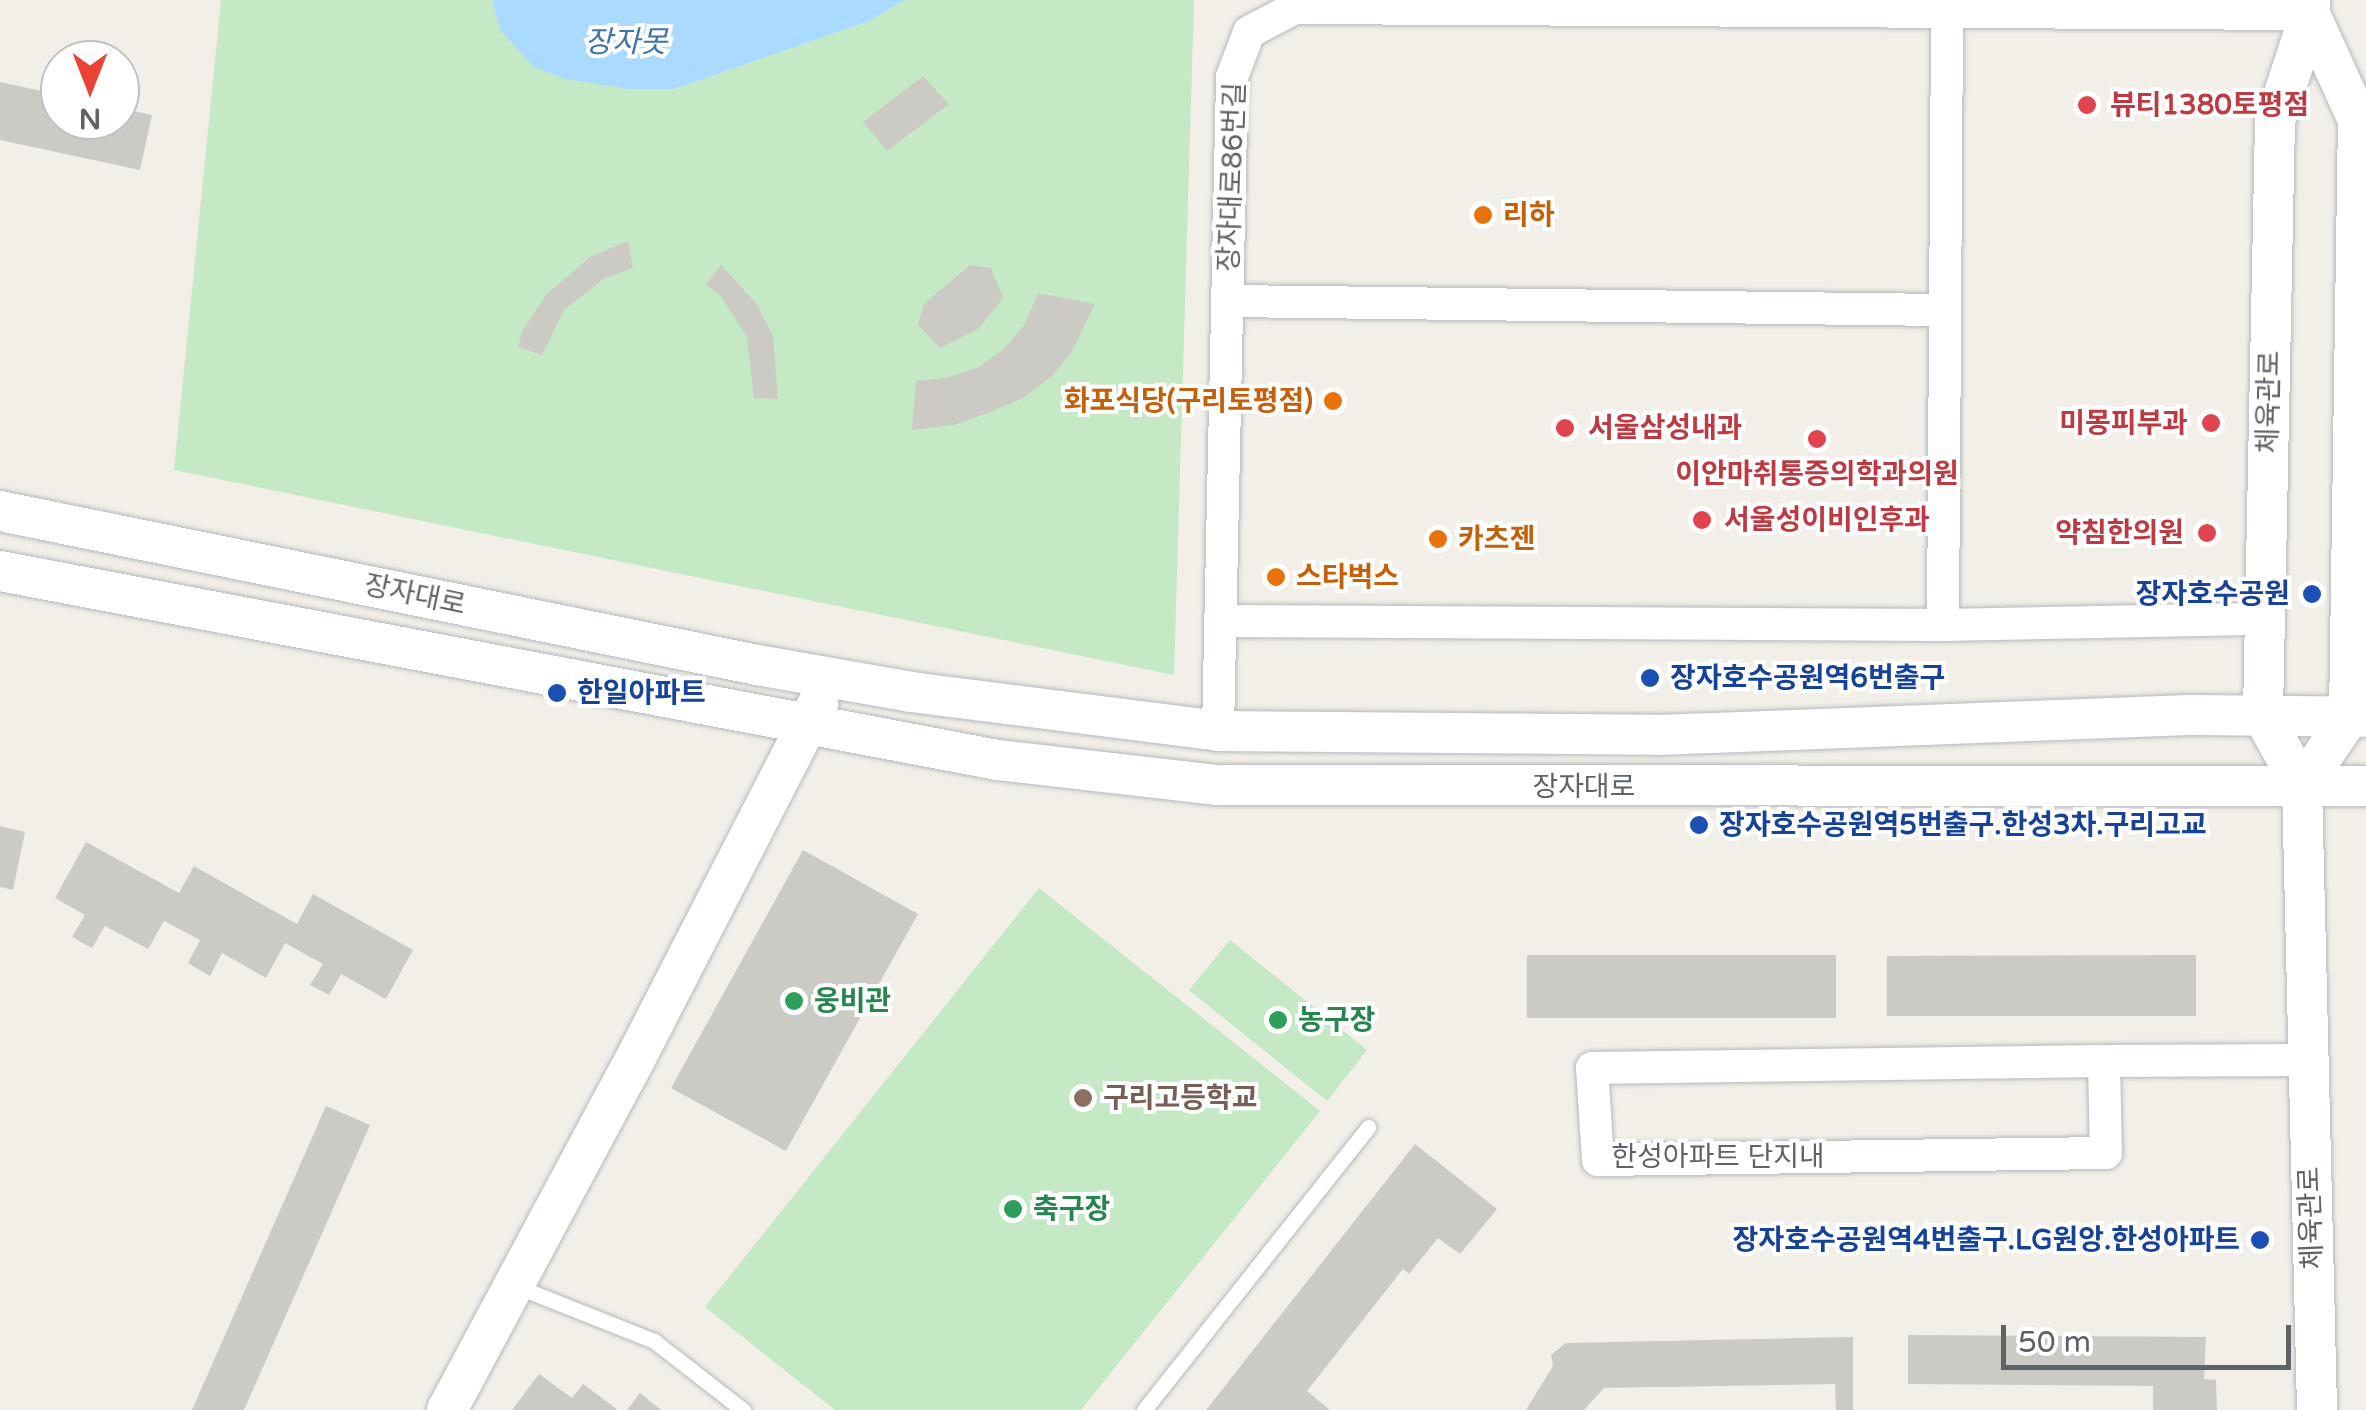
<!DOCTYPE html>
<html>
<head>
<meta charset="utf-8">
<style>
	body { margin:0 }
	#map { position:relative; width:2366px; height:1410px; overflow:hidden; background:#f1efe8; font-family:"Varela Round","Noto Sans KR",sans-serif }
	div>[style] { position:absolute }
	.green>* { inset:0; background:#c5e8c5 }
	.water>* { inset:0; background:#aadaff }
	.building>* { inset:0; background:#cccac5 }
	.roads { filter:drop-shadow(0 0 2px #b5b8bc) drop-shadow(0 0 2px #b5b8bc) }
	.service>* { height:15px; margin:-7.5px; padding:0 7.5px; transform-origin:7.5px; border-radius:7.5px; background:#fff }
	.minor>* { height:32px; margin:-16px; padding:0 16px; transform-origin:16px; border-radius:16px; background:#fff }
	.tertiary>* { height:40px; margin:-20px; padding:0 20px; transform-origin:20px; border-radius:20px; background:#fff }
	.dots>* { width:28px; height:28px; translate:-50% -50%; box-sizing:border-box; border:5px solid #fff; border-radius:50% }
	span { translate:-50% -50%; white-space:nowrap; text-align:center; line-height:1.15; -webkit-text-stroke:8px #fff; paint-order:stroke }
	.health-label { font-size:28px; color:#be3a42; font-weight:700 }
	.left { translate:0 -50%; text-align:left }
	.right { translate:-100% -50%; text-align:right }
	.street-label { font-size:28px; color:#5f6368 }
	.food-label { font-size:28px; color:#c56008; font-weight:700 }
	.transit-label { font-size:28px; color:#164399; font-weight:700 }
	.leisure-label { font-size:28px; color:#27864d; font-weight:700 }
	.education-label { font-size:28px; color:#785e54; font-weight:700 }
	.water-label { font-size:30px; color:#4174aa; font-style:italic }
	.north { position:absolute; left:40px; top:40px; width:100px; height:100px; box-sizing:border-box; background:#fff; border:2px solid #bfc1c3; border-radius:50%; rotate:180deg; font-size:28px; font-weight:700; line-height:40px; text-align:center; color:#5f6368 }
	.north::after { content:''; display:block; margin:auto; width:35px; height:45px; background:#ea4335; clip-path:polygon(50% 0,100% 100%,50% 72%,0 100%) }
	.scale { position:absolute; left:2001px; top:1325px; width:290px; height:45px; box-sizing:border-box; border:5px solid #5f6368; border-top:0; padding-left:12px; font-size:30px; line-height:35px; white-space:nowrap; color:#5f6368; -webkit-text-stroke:8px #fff; paint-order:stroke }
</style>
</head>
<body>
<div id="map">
	<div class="green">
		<div style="clip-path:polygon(221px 0,492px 0,500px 30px,630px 89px,674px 89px,867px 22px,905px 0,1194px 0,1174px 675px,174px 470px)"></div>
		<div style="clip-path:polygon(1039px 888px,1320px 1111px,1081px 1410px,835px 1410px,705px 1307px)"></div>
		<div style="clip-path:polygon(1230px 940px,1367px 1050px,1327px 1101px,1189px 990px)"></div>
	</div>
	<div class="water">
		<div style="clip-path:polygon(492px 0,905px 0,867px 22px,674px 89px,630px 89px,565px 79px,534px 67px,500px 30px)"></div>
	</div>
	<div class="building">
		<div style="clip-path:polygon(923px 76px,949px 104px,887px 151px,863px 122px)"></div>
		<div style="clip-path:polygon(0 82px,60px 95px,60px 120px,120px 120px,120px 108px,152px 115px,140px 170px,0 140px)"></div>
		<div style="clip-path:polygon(628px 241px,633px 268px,605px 278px,564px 310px,542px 355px,518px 347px,522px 332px,546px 295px,590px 257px)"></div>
		<div style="clip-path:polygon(721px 265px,756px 303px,773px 336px,778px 399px,754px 398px,747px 337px,720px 295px,706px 284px)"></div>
		<div style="clip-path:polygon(970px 265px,991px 268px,1003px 298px,978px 329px,940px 348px,918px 325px,924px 304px)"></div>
		<div style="clip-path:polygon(1038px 293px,1095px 304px,1072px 351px,1052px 376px,1023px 398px,988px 413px,954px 425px,912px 430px,916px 381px,947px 378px,977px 368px,1004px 349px,1025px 324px)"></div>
		<div style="clip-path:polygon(0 826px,25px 832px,13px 890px,0 887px)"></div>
		<div style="clip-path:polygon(86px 842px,179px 893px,194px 866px,297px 924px,313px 894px,413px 950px,386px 999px,341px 974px,329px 995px,310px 985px,323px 964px,285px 943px,266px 978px,222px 953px,210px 976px,188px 963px,200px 940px,164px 921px,148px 949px,105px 926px,92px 948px,72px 937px,85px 915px,55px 898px)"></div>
		<div style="clip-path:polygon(803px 850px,918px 914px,786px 1151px,671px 1088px)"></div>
		<div style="clip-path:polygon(1527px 955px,1836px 955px,1836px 1018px,1527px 1018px)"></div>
		<div style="clip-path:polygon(2196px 955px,2196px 1016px,1887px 1016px,1887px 956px)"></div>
		<div style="clip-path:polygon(326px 1106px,370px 1125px,244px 1410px,192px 1410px)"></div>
		<div style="clip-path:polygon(1415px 1144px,1497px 1209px,1460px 1254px,1438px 1238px,1409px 1274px,1403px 1269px,1307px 1391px,1330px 1410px,1206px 1410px)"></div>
		<div style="clip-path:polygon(1908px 1335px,2206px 1337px,2204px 1379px,2216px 1380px,2217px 1410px,2153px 1410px,2153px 1386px,1908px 1384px)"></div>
		<div style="clip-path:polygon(1853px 1337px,1853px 1410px,1836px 1410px,1835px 1384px,1604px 1388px,1584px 1410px,1526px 1410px,1553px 1366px,1551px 1355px,1566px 1343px)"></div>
		<div style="clip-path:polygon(539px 1374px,572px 1398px,583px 1384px,618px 1410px,512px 1410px)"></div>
		<div style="clip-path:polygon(640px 1393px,661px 1410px,627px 1410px)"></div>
	</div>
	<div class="roads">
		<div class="service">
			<div style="left:516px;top:1286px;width:149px;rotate:21.7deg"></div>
			<div style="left:654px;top:1341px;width:113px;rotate:37.8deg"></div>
			<div style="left:1144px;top:1410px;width:361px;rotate:-51.6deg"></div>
		</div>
		<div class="minor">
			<div style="left:1228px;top:301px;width:716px;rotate:0.72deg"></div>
			<div style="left:1222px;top:621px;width:721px;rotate:0.32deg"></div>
			<div style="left:1943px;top:625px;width:322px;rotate:-1.1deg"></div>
			<div style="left:1943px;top:625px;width:611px;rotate:-89.62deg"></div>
			<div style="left:1218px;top:731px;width:654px;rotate:-88.77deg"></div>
			<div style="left:1232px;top:77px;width:48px;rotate:-69.3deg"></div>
			<div style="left:1249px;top:32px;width:52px;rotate:-27.6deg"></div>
			<div style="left:1295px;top:8px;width:1015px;rotate:0.34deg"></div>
			<div style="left:2104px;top:1061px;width:92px;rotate:88.8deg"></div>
			<div style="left:2106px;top:1153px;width:508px;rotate:179.21deg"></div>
			<div style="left:1598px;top:1160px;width:92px;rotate:-93.7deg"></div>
			<div style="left:1592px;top:1068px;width:512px;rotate:-0.78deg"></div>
			<div style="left:2104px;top:1061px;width:202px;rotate:-0.3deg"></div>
		</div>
		<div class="tertiary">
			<div style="left:2310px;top:0;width:14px;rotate:90deg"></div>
			<div style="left:2310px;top:14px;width:113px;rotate:108.1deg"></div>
			<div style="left:2275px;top:121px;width:595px;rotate:91.16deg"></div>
			<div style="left:2263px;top:716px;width:80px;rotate:60.9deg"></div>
			<div style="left:2302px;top:786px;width:624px;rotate:88.62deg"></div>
			<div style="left:0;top:511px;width:773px;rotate:11.5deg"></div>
			<div style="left:757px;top:665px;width:156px;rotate:9.9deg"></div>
			<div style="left:911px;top:692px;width:309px;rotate:7.2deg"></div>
			<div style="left:1218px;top:731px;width:440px;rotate:0.5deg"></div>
			<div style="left:1658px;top:735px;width:531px;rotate:-2.16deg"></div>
			<div style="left:2189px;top:715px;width:177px;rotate:0.6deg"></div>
			<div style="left:0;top:571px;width:1015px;rotate:10.73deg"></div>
			<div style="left:997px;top:760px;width:220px;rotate:6.5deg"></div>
			<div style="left:1216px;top:785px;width:1150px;rotate:0.05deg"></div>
			<div style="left:2302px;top:786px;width:83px;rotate:-55.7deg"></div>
			<div style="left:2349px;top:717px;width:597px;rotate:-89.14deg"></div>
			<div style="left:2358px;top:120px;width:116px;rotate:-114.4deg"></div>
			<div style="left:447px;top:1410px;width:385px;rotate:-61.8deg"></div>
			<div style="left:629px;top:1071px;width:414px;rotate:-62.8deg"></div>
		</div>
	</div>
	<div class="dots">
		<div style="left:2087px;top:105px;background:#e0444e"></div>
		<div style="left:1483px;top:215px;background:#e8710a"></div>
		<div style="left:1333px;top:401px;background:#e8710a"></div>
		<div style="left:2211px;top:423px;background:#e0444e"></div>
		<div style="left:1565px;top:428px;background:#e0444e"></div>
		<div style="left:1817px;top:439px;background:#e0444e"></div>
		<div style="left:1702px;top:520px;background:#e0444e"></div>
		<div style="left:2207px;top:533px;background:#e0444e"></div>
		<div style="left:1438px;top:539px;background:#e8710a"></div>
		<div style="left:1276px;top:577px;background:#e8710a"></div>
		<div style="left:2312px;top:594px;background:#1a4fb4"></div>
		<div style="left:1650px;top:678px;background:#1a4fb4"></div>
		<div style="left:557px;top:693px;background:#1a4fb4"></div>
		<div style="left:1699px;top:825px;background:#1a4fb4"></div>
		<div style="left:794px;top:1001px;background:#2e9e5b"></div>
		<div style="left:1278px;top:1020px;background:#2e9e5b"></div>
		<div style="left:1083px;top:1098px;background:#8d6e63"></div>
		<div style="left:1013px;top:1209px;background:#2e9e5b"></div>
		<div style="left:2260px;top:1240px;background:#1a4fb4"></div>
	</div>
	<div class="health-label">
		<span class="left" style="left:2110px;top:105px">뷰티1380토평점</span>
		<span class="right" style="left:2188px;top:423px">미몽피부과</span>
		<span class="left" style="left:1588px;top:428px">서울삼성내과</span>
		<span style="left:1817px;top:474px">이안마취통증의학과의원</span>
		<span class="left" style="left:1724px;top:520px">서울성이비인후과</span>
		<span class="right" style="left:2184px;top:533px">약침한의원</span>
	</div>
	<div class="street-label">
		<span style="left:1232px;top:177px;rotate:-88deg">장자대로86번길</span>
		<span style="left:2269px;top:402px;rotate:-89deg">체육관로</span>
		<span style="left:415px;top:595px;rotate:12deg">장자대로</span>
		<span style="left:1584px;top:787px">장자대로</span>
		<span style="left:1718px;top:1157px">한성아파트 단지내</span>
		<span style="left:2311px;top:1218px;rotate:-92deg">체육관로</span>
	</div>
	<div class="food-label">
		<span class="left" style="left:1503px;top:215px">리하</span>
		<span class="right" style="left:1313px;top:401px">화포식당(구리토평점)</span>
		<span class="left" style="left:1458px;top:539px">카츠젠</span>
		<span class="left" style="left:1296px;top:577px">스타벅스</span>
	</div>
	<div class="transit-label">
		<span class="right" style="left:2290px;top:594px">장자호수공원</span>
		<span class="left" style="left:1670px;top:678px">장자호수공원역6번출구</span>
		<span class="left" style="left:577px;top:693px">한일아파트</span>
		<span class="left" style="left:1719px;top:825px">장자호수공원역5번출구.한성3차.구리고교</span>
		<span class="right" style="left:2240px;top:1240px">장자호수공원역4번출구.LG원앙.한성아파트</span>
	</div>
	<div class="leisure-label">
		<span class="left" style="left:814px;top:1001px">웅비관</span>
		<span class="left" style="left:1298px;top:1020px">농구장</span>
		<span class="left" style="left:1033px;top:1209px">축구장</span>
	</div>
	<div class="education-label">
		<span class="left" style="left:1103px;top:1098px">구리고등학교</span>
	</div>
	<div class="water-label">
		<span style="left:626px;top:43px">장자못</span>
	</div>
	<div class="north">N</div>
	<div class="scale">50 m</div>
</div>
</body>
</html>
